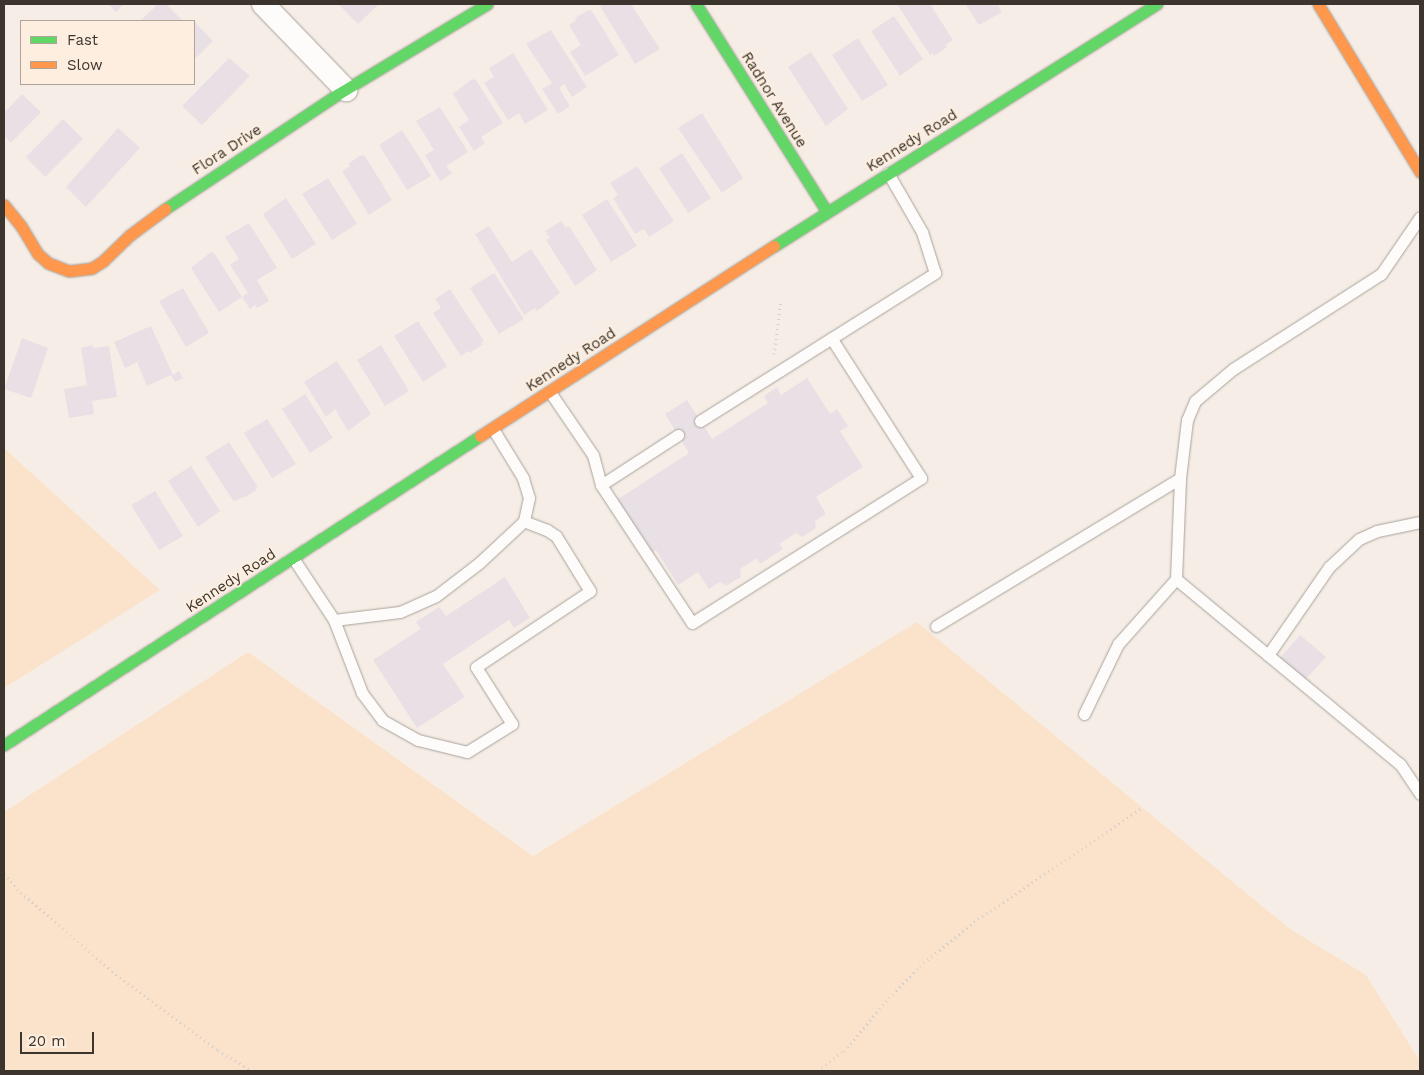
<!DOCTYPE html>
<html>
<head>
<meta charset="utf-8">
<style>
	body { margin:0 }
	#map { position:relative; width:1424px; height:1075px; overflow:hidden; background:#f6eee6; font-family:"Work Sans",sans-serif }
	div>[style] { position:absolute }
	.green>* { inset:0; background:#fbe3cb }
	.building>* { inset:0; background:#e8e0e5 }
	.path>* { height:3px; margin-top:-1.5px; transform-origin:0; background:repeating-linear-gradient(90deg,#d2d0cc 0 1px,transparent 0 5px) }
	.roads { filter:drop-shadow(0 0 1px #a8a29b) drop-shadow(0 0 1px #a8a29b) }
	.lane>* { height:11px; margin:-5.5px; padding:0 5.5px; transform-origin:5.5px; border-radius:5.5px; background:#fefcfb }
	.street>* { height:22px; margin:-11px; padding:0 11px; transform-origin:11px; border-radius:11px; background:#fefcfb }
	.fast>* { height:11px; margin:-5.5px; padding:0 5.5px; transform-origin:5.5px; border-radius:5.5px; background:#63d668 }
	.slow>* { height:11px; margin:-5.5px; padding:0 5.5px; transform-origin:5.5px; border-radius:5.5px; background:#ff974d }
	span { translate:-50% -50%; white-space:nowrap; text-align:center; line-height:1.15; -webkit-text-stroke:4px #fdeedf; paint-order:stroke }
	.street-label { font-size:15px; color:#3c352d }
	.frame { position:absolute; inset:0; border:5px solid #3c352d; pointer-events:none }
	.legend { position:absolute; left:20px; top:20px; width:175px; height:65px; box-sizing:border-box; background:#fdeedf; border:1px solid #b0a498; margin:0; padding:6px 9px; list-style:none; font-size:15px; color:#3c352d }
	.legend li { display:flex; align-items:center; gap:10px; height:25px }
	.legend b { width:25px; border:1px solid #b0a498 }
	.scale { position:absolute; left:20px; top:1032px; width:74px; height:22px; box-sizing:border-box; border:2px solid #3c352d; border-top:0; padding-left:6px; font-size:15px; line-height:18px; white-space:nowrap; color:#3c352d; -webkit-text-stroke:4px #fdeedf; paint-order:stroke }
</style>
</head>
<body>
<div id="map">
	<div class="green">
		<div style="clip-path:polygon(4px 448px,160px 590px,4px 688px)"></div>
		<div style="clip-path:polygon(917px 622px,1290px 929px,1366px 975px,1420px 1061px,1420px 1071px,4px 1071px,4px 812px,248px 652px,533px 856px)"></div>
	</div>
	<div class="building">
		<div style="clip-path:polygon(108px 4px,124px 4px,116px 12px)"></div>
		<div style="clip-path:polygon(158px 4px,166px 4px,181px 19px,179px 21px,140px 21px)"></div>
		<div style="clip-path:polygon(338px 4px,379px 4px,358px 24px)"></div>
		<div style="clip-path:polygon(601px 4px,631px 4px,660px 49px,635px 64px,600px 6px)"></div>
		<div style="clip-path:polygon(897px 4px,930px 4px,953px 40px,945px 45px,947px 47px,934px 56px,933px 53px,930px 55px)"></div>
		<div style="clip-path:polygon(965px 4px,997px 4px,1002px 12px,979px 25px)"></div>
		<div style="clip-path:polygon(589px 10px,592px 11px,619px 55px,585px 76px,570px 52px,581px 45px,569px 25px,576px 20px,575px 18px)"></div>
		<div style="clip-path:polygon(894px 16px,923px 59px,900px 76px,871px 31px)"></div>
		<div style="clip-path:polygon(194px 21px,213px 41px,194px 60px)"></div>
		<div style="clip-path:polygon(551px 30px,587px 87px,572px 97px,564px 84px,559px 88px,570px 106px,558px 114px,542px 89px,552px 83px,526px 44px)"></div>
		<div style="clip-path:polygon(858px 38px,888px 85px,862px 101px,832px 55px)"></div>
		<div style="clip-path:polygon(811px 52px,848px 109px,826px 126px,788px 67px)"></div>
		<div style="clip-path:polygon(513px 53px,548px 110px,525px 124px,519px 113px,508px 120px,484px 83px,494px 77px,489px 68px)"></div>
		<div style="clip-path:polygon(229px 58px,250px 76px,202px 125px,182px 106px)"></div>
		<div style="clip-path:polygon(472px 79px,476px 80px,503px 123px,481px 137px,485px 143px,474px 151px,459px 127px,469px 120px,453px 94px)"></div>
		<div style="clip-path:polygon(22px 94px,41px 112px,11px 143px,4px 136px,4px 113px)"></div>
		<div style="clip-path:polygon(440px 107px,468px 152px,446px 166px,452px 173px,440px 181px,425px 155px,434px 150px,416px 121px)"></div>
		<div style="clip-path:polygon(702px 113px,743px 178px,722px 193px,678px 128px)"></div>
		<div style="clip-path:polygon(63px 119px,83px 139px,45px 177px,26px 157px)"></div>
		<div style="clip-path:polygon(118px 128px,140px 148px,86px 207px,66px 187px)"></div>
		<div style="clip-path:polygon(402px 130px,431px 176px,407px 190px,379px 145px)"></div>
		<div style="clip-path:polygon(682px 153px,711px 198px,688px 213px,659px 168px)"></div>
		<div style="clip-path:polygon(361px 155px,365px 156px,392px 200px,369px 215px,342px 171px,350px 166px,348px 164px)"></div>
		<div style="clip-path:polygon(637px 166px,674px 221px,649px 237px,644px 229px,635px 234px,613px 198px,618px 195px,610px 183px)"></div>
		<div style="clip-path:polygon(328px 178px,357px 224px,332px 240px,302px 194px)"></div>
		<div style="clip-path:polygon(286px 198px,316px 244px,292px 259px,263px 214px)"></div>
		<div style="clip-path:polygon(607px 199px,637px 246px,611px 262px,582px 215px)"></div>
		<div style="clip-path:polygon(561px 221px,566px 228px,569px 226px,597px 270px,575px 286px,546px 240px,550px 238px,545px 231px)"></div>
		<div style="clip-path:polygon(249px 223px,277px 268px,257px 280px,269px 301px,257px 308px,255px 305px,250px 309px,242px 297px,248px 293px,230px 265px,239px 259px,225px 237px)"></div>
		<div style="clip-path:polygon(489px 226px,512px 262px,531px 249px,560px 293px,537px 311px,535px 308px,524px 315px,475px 234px)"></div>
		<div style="clip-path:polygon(211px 252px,214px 253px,242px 297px,219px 312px,191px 268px)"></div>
		<div style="clip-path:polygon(494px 273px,524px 319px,499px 334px,470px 288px)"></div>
		<div style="clip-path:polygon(183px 288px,209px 333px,186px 347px,159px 301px)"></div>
		<div style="clip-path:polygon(450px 289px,484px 341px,481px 343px,483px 344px,470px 353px,468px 351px,461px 356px,433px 313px,441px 308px,435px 299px)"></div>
		<div style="clip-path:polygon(418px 321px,447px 366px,423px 382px,394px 336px)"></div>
		<div style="clip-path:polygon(151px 326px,173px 375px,179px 371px,183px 378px,175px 382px,171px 375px,147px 386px,137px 362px,125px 368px,114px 342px)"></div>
		<div style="clip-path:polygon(22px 338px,48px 348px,31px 398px,4px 389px)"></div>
		<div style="clip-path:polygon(93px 345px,93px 348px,109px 346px,117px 397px,92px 401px,94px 414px,69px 418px,64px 389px,87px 385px,81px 348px)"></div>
		<div style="clip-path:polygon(381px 345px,409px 391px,385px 406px,357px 360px)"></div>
		<div style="clip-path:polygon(337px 361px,371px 414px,348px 431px,335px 409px,326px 417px,304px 382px)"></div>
		<div style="clip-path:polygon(807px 378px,830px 414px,837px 409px,848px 426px,840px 431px,863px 467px,816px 497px,826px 514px,815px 521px,816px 528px,802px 537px,796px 533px,779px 544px,783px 549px,760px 564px,757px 558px,740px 569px,741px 577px,726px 586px,720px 582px,709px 589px,698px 572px,678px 585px,656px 550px,650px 554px,615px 501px,689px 453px,665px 414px,687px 400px,712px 439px,768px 403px,764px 396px,777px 387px,781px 395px)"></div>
		<div style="clip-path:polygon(305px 394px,333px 438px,310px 453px,282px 409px)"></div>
		<div style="clip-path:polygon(267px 419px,296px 464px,272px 478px,244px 433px)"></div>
		<div style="clip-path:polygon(229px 442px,258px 487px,255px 488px,257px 490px,243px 498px,242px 497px,234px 502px,205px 457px)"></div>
		<div style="clip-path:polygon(191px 466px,220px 511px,198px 527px,168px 481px)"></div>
		<div style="clip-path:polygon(155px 491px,183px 536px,159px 550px,131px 505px)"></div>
		<div style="clip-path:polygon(505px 577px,530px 618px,514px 628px,509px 620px,443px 664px,465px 697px,417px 728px,373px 660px,419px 630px,421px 629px,416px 622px,439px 607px,446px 616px)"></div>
		<div style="clip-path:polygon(1300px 635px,1326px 657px,1305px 680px,1280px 658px)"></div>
	</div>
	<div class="path">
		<div style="left:774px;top:354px;width:54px;rotate:-82.6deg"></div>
		<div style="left:4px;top:874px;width:20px;rotate:49deg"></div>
		<div style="left:17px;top:889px;width:125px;rotate:40.8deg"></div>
		<div style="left:112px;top:971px;width:132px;rotate:36.7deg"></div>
		<div style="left:218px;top:1050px;width:40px;rotate:32deg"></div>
		<div style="left:818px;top:1071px;width:33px;rotate:-38deg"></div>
		<div style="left:844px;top:1051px;width:70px;rotate:-49.7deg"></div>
		<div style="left:889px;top:998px;width:45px;rotate:-45.9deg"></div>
		<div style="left:920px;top:966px;width:70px;rotate:-39.2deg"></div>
		<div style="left:974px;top:922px;width:203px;rotate:-34.2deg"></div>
	</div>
	<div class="roads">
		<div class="lane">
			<div style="left:550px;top:392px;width:76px;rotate:55.7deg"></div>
			<div style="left:593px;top:455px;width:31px;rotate:75deg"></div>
			<div style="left:601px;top:485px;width:165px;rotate:56.6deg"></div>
			<div style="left:692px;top:623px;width:271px;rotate:-32.3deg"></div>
			<div style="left:921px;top:478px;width:166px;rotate:-122.7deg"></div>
			<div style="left:700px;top:421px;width:278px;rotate:-32.2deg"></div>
			<div style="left:935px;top:273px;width:43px;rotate:-107.6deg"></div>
			<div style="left:922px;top:232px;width:68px;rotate:-120deg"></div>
			<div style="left:601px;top:485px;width:92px;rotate:-33deg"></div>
			<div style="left:293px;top:558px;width:74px;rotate:56.5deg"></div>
			<div style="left:334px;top:620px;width:78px;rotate:69deg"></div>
			<div style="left:362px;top:693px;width:34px;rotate:53deg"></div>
			<div style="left:382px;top:720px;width:41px;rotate:29.1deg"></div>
			<div style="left:418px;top:740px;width:50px;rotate:13.8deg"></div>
			<div style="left:467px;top:752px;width:53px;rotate:-31.9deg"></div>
			<div style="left:512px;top:724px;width:67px;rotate:-122.3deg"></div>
			<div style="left:476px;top:667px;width:137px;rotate:-33.7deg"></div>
			<div style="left:590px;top:591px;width:65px;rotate:-121.7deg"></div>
			<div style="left:556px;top:536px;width:11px;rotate:-146deg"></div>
			<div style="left:547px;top:530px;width:25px;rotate:-159deg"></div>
			<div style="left:1176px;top:579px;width:291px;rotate:39.6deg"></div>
			<div style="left:1400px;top:764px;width:36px;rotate:56deg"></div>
			<div style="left:334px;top:620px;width:66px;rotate:-6.9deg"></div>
			<div style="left:400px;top:612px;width:39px;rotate:-24deg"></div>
			<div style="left:436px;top:596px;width:54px;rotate:-37.5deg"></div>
			<div style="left:479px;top:563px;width:62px;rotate:-43deg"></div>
			<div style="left:524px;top:521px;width:24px;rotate:-78deg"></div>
			<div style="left:529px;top:498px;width:21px;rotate:-107deg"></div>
			<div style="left:523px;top:478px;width:57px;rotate:-121.5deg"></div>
			<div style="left:936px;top:626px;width:285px;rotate:-31.2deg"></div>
			<div style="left:1268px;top:655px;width:107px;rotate:-55.3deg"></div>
			<div style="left:1329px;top:567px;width:41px;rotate:-43deg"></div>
			<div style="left:1359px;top:539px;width:20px;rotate:-24deg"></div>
			<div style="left:1377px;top:531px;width:44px;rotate:-11.8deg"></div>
			<div style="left:1084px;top:714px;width:78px;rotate:-64.1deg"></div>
			<div style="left:1118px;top:644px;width:87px;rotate:-48.3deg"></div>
			<div style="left:1176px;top:579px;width:101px;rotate:-87.7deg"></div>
			<div style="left:1180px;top:478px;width:58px;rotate:-83.1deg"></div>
			<div style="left:1187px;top:420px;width:21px;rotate:-67deg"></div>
			<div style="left:1195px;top:401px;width:50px;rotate:-40.1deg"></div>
			<div style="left:1233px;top:369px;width:176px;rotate:-32.7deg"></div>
			<div style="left:1381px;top:274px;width:69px;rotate:-55.6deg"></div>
		</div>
		<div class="street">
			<div style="left:263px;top:4px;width:120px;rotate:46deg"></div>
		</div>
		<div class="fast">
			<div style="left:696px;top:4px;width:246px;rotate:57.8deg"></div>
			<div style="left:165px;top:209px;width:208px;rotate:-33.6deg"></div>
			<div style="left:338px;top:94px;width:174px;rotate:-31.1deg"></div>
			<div style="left:774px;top:246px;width:453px;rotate:-32.3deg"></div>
			<div style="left:4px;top:745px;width:568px;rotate:-32.99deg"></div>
		</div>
		<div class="slow">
			<div style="left:1318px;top:4px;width:197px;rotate:58.7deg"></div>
			<div style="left:4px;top:205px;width:27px;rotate:51deg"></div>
			<div style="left:21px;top:226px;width:33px;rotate:59deg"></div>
			<div style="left:38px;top:254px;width:13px;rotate:42deg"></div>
			<div style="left:48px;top:263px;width:22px;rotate:21deg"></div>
			<div style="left:69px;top:271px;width:23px;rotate:-7deg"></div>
			<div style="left:92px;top:268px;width:13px;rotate:-32deg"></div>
			<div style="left:103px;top:261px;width:37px;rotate:-44deg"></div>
			<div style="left:130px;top:235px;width:44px;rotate:-36.6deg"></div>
			<div style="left:480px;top:436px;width:350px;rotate:-32.9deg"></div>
		</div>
	</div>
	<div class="street-label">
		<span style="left:774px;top:100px;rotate:58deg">Radnor Avenue</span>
		<span style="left:912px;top:141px;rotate:-32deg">Kennedy Road</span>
		<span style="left:227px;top:150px;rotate:-33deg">Flora Drive</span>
		<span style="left:571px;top:360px;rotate:-33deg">Kennedy Road</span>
		<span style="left:231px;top:581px;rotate:-33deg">Kennedy Road</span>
	</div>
	<div class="frame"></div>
	<ul class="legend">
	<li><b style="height:6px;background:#63d668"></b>Fast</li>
	<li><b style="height:6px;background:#ff974d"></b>Slow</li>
	</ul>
	<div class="scale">20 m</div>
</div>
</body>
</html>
